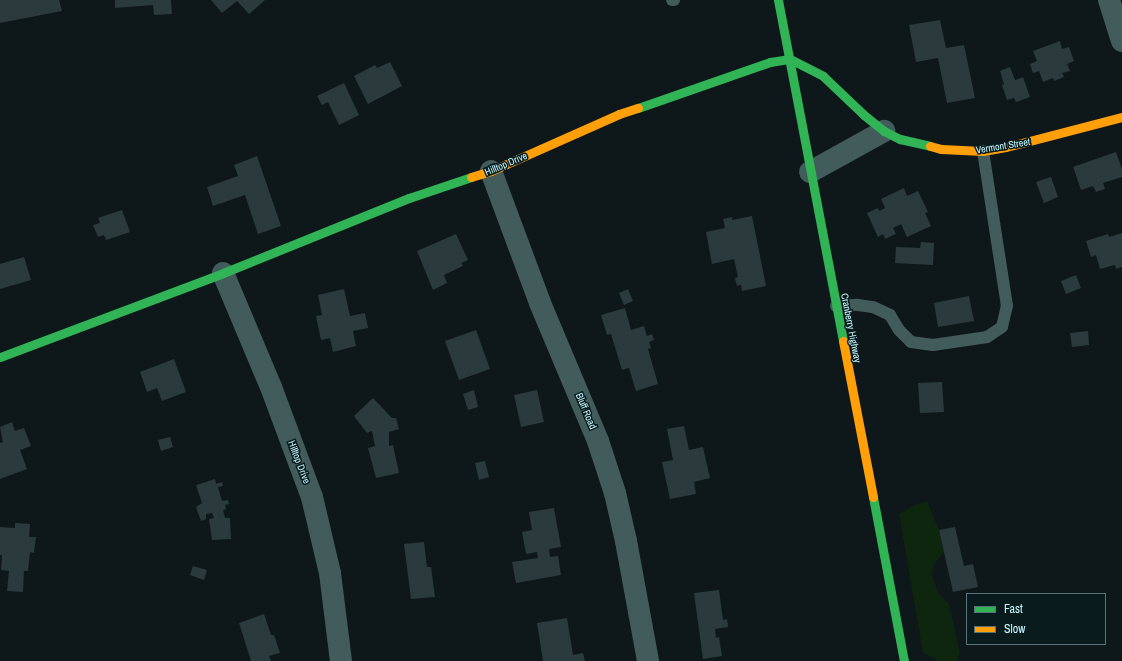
<!DOCTYPE html>
<html>
<head>
<meta charset="utf-8">
<style>
	body { margin:0 }
	#map { position:relative; width:1122px; height:661px; overflow:hidden; background:#0e181a; font-family:"Archivo Narrow",sans-serif }
	div>[style] { position:absolute }
	.green>* { inset:0; background:#0e260e }
	.building>* { inset:0; background:#2a3a3d }
	.lane>* { height:12px; margin:-6px; padding:0 6px; transform-origin:6px; border-radius:6px; background:#425b5b }
	.street>* { height:22px; margin:-11px; padding:0 11px; transform-origin:11px; border-radius:11px; background:#425b5b }
	.fast>* { height:9px; margin:-4.5px; padding:0 4.5px; transform-origin:4.5px; border-radius:4.5px; background:#30b455 }
	.slow>* { height:9px; margin:-4.5px; padding:0 4.5px; transform-origin:4.5px; border-radius:4.5px; background:#ff9f0a }
	span { translate:-50% -50%; white-space:nowrap; text-align:center; line-height:1.15; -webkit-text-stroke:3px #0a1b1e; paint-order:stroke }
	.street-label { font-size:10px; color:#c6faff }
	.legend { position:absolute; left:966px; top:593px; width:140px; height:52px; box-sizing:border-box; background:#0a1b1e; border:1px solid #557478; margin:0; padding:5px 7px; list-style:none; font-size:12px; color:#c6faff }
	.legend li { display:flex; align-items:center; gap:8px; height:20px }
	.legend b { width:20px; border:1px solid #557478 }
</style>
</head>
<body>
<div id="map">
	<div class="green">
		<div style="clip-path:polygon(927px 501px,939px 530px,944px 552px,934px 564px,932px 574px,938px 593px,949px 604px,960px 653px,957px 661px,940px 661px,923px 653px,899px 514px,915px 505px)"></div>
	</div>
	<div class="building">
		<div style="clip-path:polygon(0 0,59px 0,62px 11px,0 23px)"></div>
		<div style="clip-path:polygon(115px 0,171px 0,172px 14px,154px 15px,153px 5px,115px 8px)"></div>
		<div style="clip-path:polygon(211px 0,265px 0,249px 14px,237px 1px,222px 13px)"></div>
		<div style="clip-path:polygon(940px 20px,946px 48px,964px 45px,975px 98px,947px 103px,938px 58px,916px 62px,909px 25px)"></div>
		<div style="clip-path:polygon(1060px 41px,1062px 49px,1069px 47px,1074px 61px,1067px 64px,1070px 71px,1062px 73px,1064px 77px,1054px 81px,1053px 78px,1043px 82px,1039px 71px,1033px 73px,1030px 64px,1037px 61px,1033px 51px)"></div>
		<div style="clip-path:polygon(390px 62px,402px 86px,368px 104px,354px 76px,375px 65px,377px 68px)"></div>
		<div style="clip-path:polygon(1010px 67px,1015px 80px,1023px 77px,1030px 97px,1016px 102px,1014px 98px,1007px 100px,1002px 85px,1004px 84px,1000px 71px)"></div>
		<div style="clip-path:polygon(344px 83px,359px 115px,339px 125px,328px 102px,322px 105px,317px 96px)"></div>
		<div style="clip-path:polygon(1116px 152px,1122px 169px,1122px 177px,1103px 183px,1105px 189px,1096px 192px,1093px 186px,1081px 190px,1073px 167px)"></div>
		<div style="clip-path:polygon(257px 156px,281px 226px,258px 234px,245px 195px,213px 206px,207px 187px,238px 176px,234px 165px)"></div>
		<div style="clip-path:polygon(1051px 177px,1058px 197px,1044px 203px,1036px 182px)"></div>
		<div style="clip-path:polygon(904px 188px,907px 196px,918px 191px,928px 212px,925px 213px,931px 226px,907px 237px,901px 224px,893px 228px,896px 234px,885px 239px,883px 234px,878px 237px,867px 213px,878px 208px,879px 211px,885px 208px,881px 199px)"></div>
		<div style="clip-path:polygon(122px 210px,130px 232px,106px 240px,104px 235px,98px 237px,93px 225px,100px 223px,98px 218px)"></div>
		<div style="clip-path:polygon(752px 216px,766px 286px,742px 291px,741px 285px,737px 286px,735px 278px,738px 277px,734px 259px,712px 264px,706px 232px,725px 228px,723px 219px,732px 217px,732px 220px)"></div>
		<div style="clip-path:polygon(1122px 233px,1122px 267px,1116px 269px,1115px 265px,1100px 269px,1096px 255px,1091px 257px,1086px 241px,1108px 234px,1109px 237px)"></div>
		<div style="clip-path:polygon(456px 234px,468px 260px,461px 263px,463px 266px,444px 275px,447px 283px,433px 290px,417px 251px)"></div>
		<div style="clip-path:polygon(921px 242px,934px 243px,933px 265px,895px 263px,896px 247px,920px 248px)"></div>
		<div style="clip-path:polygon(24px 257px,31px 280px,0 289px,0 264px)"></div>
		<div style="clip-path:polygon(1076px 275px,1081px 288px,1066px 294px,1061px 281px)"></div>
		<div style="clip-path:polygon(344px 289px,350px 316px,365px 313px,368px 328px,353px 331px,356px 346px,333px 352px,330px 338px,321px 340px,316px 316px,322px 315px,318px 295px)"></div>
		<div style="clip-path:polygon(628px 289px,633px 301px,624px 305px,619px 293px)"></div>
		<div style="clip-path:polygon(969px 296px,974px 321px,938px 327px,934px 303px)"></div>
		<div style="clip-path:polygon(625px 308px,631px 330px,644px 326px,647px 336px,652px 334px,654px 340px,649px 342px,651px 348px,648px 349px,658px 384px,636px 391px,629px 368px,622px 370px,611px 334px,607px 335px,601px 315px)"></div>
		<div style="clip-path:polygon(476px 330px,490px 369px,459px 380px,445px 341px)"></div>
		<div style="clip-path:polygon(1088px 331px,1089px 345px,1072px 347px,1070px 333px)"></div>
		<div style="clip-path:polygon(174px 359px,186px 392px,162px 401px,157px 388px,147px 392px,140px 372px)"></div>
		<div style="clip-path:polygon(942px 382px,944px 412px,920px 413px,918px 383px)"></div>
		<div style="clip-path:polygon(474px 390px,478px 407px,468px 410px,463px 394px)"></div>
		<div style="clip-path:polygon(537px 390px,544px 422px,521px 427px,514px 395px)"></div>
		<div style="clip-path:polygon(373px 398px,392px 418px,396px 418px,399px 429px,389px 432px,389px 446px,393px 445px,399px 473px,376px 478px,368px 448px,375px 446px,372px 431px,367px 433px,354px 416px)"></div>
		<div style="clip-path:polygon(12px 422px,15px 431px,24px 428px,31px 446px,20px 450px,27px 469px,0 479px,0 443px,3px 442px,0 427px)"></div>
		<div style="clip-path:polygon(684px 426px,689px 450px,703px 447px,710px 478px,694px 482px,696px 494px,670px 499px,662px 462px,673px 460px,667px 429px)"></div>
		<div style="clip-path:polygon(170px 437px,173px 447px,161px 451px,158px 440px)"></div>
		<div style="clip-path:polygon(485px 461px,489px 477px,479px 480px,475px 463px)"></div>
		<div style="clip-path:polygon(215px 479px,216px 484px,222px 482px,223px 486px,218px 487px,222px 501px,228px 500px,229px 504px,225px 505px,226px 509px,223px 510px,225px 518px,230px 518px,231px 539px,212px 540px,209px 519px,214px 518px,212px 513px,206px 514px,206px 519px,201px 521px,196px 507px,202px 503px,196px 485px)"></div>
		<div style="clip-path:polygon(554px 508px,561px 547px,549px 549px,550px 557px,558px 556px,561px 575px,516px 583px,512px 562px,538px 558px,537px 552px,526px 554px,522px 532px,532px 530px,529px 512px)"></div>
		<div style="clip-path:polygon(15px 523px,30px 524px,29px 537px,36px 537px,34px 553px,30px 552px,28px 571px,24px 571px,23px 592px,7px 591px,9px 571px,1px 570px,2px 555px,0 555px,0 527px,15px 528px)"></div>
		<div style="clip-path:polygon(955px 527px,964px 566px,973px 564px,978px 587px,953px 592px,939px 530px)"></div>
		<div style="clip-path:polygon(424px 542px,427px 567px,431px 567px,435px 597px,411px 599px,404px 544px)"></div>
		<div style="clip-path:polygon(193px 566px,207px 570px,204px 580px,190px 575px)"></div>
		<div style="clip-path:polygon(719px 590px,723px 620px,727px 619px,728px 627px,715px 629px,716px 638px,719px 637px,722px 656px,703px 659px,694px 593px)"></div>
		<div style="clip-path:polygon(264px 614px,271px 635px,274px 635px,280px 653px,269px 656px,271px 661px,251px 661px,239px 623px)"></div>
		<div style="clip-path:polygon(567px 618px,573px 655px,583px 653px,585px 661px,543px 661px,537px 623px)"></div>
	</div>
	<div class="lane">
		<div style="left:672px;top:0;width:2px"></div>
		<div style="left:836px;top:306px;width:22px;rotate:-3deg"></div>
		<div style="left:858px;top:305px;width:15px;rotate:8deg"></div>
		<div style="left:873px;top:307px;width:19px;rotate:25deg"></div>
		<div style="left:890px;top:315px;width:17px;rotate:59deg"></div>
		<div style="left:899px;top:330px;width:17px;rotate:45deg"></div>
		<div style="left:911px;top:342px;width:22px;rotate:8deg"></div>
		<div style="left:933px;top:345px;width:55px;rotate:-8.4deg"></div>
		<div style="left:987px;top:337px;width:18px;rotate:-34deg"></div>
		<div style="left:1002px;top:327px;width:22px;rotate:-77deg"></div>
		<div style="left:1007px;top:306px;width:157px;rotate:-98.8deg"></div>
	</div>
	<div class="street">
		<div style="left:1109px;top:0;width:43px;rotate:72.4deg"></div>
		<div style="left:491px;top:171px;width:141px;rotate:69.6deg"></div>
		<div style="left:540px;top:303px;width:150px;rotate:67.2deg"></div>
		<div style="left:598px;top:441px;width:55px;rotate:71.9deg"></div>
		<div style="left:615px;top:493px;width:49px;rotate:77.1deg"></div>
		<div style="left:626px;top:541px;width:122px;rotate:79.6deg"></div>
		<div style="left:810px;top:172px;width:85px;rotate:-29deg"></div>
		<div style="left:223px;top:273px;width:124px;rotate:67.2deg"></div>
		<div style="left:271px;top:387px;width:117px;rotate:69.6deg"></div>
		<div style="left:312px;top:497px;width:78px;rotate:76.7deg"></div>
		<div style="left:330px;top:573px;width:89px;rotate:82.9deg"></div>
	</div>
	<div class="fast">
		<div style="left:778px;top:0;width:347px;rotate:79.2deg"></div>
		<div style="left:638px;top:108px;width:140px;rotate:-19.2deg"></div>
		<div style="left:770px;top:62px;width:20px;rotate:-9deg"></div>
		<div style="left:790px;top:59px;width:37px;rotate:27deg"></div>
		<div style="left:823px;top:76px;width:57px;rotate:43.6deg"></div>
		<div style="left:864px;top:115px;width:26px;rotate:39deg"></div>
		<div style="left:884px;top:131px;width:18px;rotate:27deg"></div>
		<div style="left:900px;top:139px;width:31px;rotate:13deg"></div>
		<div style="left:0;top:357px;width:238px;rotate:-20.6deg"></div>
		<div style="left:223px;top:273px;width:201px;rotate:-22deg"></div>
		<div style="left:409px;top:198px;width:65px;rotate:-18.7deg"></div>
		<div style="left:873px;top:497px;width:167px;rotate:79.3deg"></div>
	</div>
	<div class="slow">
		<div style="left:930px;top:146px;width:11px;rotate:15deg"></div>
		<div style="left:941px;top:149px;width:42px;rotate:2.7deg"></div>
		<div style="left:983px;top:151px;width:23px;rotate:-10deg"></div>
		<div style="left:1006px;top:147px;width:120px;rotate:-14.5deg"></div>
		<div style="left:471px;top:177px;width:21px;rotate:-17deg"></div>
		<div style="left:491px;top:171px;width:140px;rotate:-24deg"></div>
		<div style="left:619px;top:114px;width:20px;rotate:-18deg"></div>
		<div style="left:843px;top:341px;width:159px;rotate:79.1deg"></div>
	</div>
	<div class="street-label">
		<span style="left:1003px;top:146px;rotate:-9deg">Vermont Street</span>
		<span style="left:506px;top:164px;rotate:-23deg">Hilltop Drive</span>
		<span style="left:851px;top:328px;rotate:79deg">Cranberry Highway</span>
		<span style="left:586px;top:411px;rotate:67deg">Bluff Road</span>
		<span style="left:299px;top:462px;rotate:69deg">Hilltop Drive</span>
	</div>
	<ul class="legend">
	<li><b style="height:5px;background:#30b455"></b>Fast</li>
	<li><b style="height:5px;background:#ff9f0a"></b>Slow</li>
	</ul>
</div>
</body>
</html>
